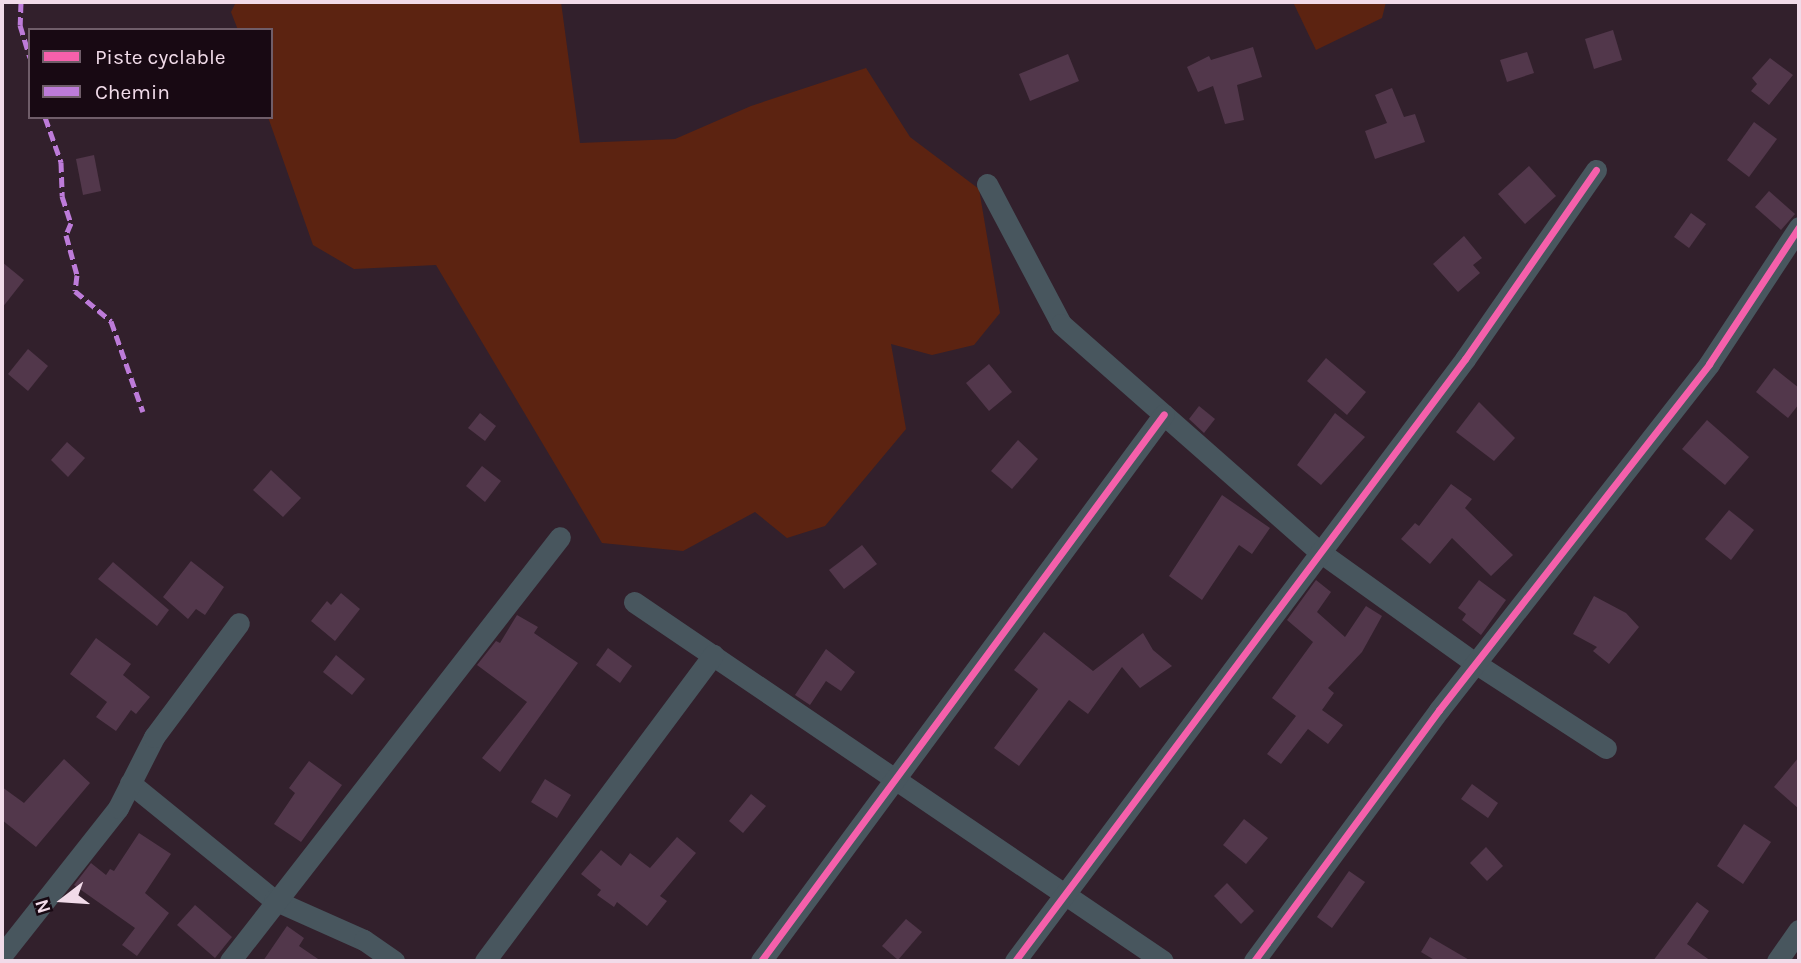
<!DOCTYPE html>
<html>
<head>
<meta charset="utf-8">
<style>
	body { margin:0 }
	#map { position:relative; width:1801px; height:963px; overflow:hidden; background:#32202c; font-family:Karla,sans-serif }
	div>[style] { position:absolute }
	.green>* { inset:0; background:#5c2311 }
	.building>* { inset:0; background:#52374b }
	.minor>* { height:21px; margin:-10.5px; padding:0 10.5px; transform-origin:10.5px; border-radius:10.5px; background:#48565e }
	.quiet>* { height:5px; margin-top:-2.5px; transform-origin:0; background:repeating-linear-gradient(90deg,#bd7bd9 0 10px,transparent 0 15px) }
	.cycleway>* { height:7px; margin:-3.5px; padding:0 3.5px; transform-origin:3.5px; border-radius:3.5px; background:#f560ab }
	span { translate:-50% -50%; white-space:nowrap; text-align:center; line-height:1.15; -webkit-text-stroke:6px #180913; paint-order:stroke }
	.frame { position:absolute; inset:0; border:4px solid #f1dbe9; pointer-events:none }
	.legend { position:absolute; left:28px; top:28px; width:245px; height:91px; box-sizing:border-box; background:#180913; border:2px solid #6f5d69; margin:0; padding:9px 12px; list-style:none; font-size:21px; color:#f1dbe9 }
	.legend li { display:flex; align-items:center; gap:14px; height:35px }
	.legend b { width:35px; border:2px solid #6f5d69 }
	.north { position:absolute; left:28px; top:865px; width:70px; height:70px; -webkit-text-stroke:5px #180913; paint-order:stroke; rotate:253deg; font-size:19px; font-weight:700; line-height:28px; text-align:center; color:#f1dbe9 }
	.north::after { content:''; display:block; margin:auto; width:24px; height:32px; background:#f1dbe9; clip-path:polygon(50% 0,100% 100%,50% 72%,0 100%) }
</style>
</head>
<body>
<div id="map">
	<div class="green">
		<div style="clip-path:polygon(236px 2px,561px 2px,580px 143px,675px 139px,751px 106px,866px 68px,910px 137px,979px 189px,1000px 313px,974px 345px,932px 355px,891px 344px,906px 429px,825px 526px,787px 538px,755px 512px,683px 551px,602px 543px,436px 265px,354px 269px,313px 245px,268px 117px,271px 30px,238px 30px,231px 12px)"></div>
		<div style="clip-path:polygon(1293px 2px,1386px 2px,1382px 18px,1316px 50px)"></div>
	</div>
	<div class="building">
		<div style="clip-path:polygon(1613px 30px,1622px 60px,1594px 69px,1585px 39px)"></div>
		<div style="clip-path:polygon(1253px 47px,1262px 77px,1237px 85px,1244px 120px,1225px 124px,1213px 86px,1198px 92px,1187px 67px,1209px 56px,1211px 60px)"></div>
		<div style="clip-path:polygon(1527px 52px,1534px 73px,1507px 82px,1500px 60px)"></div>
		<div style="clip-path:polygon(1068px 54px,1079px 81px,1030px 101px,1019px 74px)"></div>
		<div style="clip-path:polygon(1770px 58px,1793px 75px,1769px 105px,1751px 91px,1757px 84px,1752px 78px)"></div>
		<div style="clip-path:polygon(1392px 88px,1404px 117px,1415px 114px,1425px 142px,1375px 159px,1365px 131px,1387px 123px,1375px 95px)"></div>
		<div style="clip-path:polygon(1754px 122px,1777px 139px,1749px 177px,1727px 160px)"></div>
		<div style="clip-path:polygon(94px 155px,101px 191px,83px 195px,76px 159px)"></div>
		<div style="clip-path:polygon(1529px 166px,1556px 196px,1525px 224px,1498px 194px)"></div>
		<div style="clip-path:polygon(1769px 191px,1795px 214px,1781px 230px,1755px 207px)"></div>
		<div style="clip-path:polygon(1691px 213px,1706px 224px,1689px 248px,1674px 237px)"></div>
		<div style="clip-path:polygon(1464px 236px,1482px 258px,1473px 265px,1480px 273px,1458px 292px,1433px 264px)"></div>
		<div style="clip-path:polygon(2px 262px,24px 280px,2px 308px)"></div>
		<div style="clip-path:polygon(28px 349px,48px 366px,28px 391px,8px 374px)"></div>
		<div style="clip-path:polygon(1326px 358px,1366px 392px,1347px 415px,1307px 381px)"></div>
		<div style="clip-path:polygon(989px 364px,1012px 392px,989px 411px,966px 383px)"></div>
		<div style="clip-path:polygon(1774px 368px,1799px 388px,1799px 404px,1788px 418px,1756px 392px)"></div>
		<div style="clip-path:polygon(1479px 402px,1515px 438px,1494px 461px,1456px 432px)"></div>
		<div style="clip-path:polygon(1199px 406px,1215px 419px,1204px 433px,1189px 419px)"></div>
		<div style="clip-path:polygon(480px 413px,496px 426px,485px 441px,468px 428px)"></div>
		<div style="clip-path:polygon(1335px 413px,1365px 437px,1321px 485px,1297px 465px)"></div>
		<div style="clip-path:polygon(1707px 420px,1749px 457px,1725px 485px,1682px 449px)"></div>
		<div style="clip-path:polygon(1018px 440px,1038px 459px,1012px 489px,991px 471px)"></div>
		<div style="clip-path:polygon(67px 442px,85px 458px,68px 477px,51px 460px)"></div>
		<div style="clip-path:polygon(482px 466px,501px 481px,485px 502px,466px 486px)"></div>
		<div style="clip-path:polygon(271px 470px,301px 498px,283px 517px,253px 490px)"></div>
		<div style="clip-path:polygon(1451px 484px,1472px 499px,1465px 508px,1513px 555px,1491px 576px,1452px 538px,1430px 564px,1401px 539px,1415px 523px,1419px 526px)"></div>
		<div style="clip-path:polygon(1222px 495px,1270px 528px,1252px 554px,1239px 545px,1202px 600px,1169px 576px)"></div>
		<div style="clip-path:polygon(1729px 510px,1754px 530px,1731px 560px,1705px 539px)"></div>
		<div style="clip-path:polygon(862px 545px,877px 564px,844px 589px,829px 570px)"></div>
		<div style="clip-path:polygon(191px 561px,224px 587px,205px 615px,196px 609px,188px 619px,163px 597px)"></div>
		<div style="clip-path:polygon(113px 562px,169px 610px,157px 626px,98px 579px)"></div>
		<div style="clip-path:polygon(1316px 580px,1331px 592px,1317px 612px,1345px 637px,1366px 606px,1382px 616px,1362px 652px,1328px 688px,1334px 693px,1322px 710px,1343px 725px,1328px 744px,1308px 729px,1281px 764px,1267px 754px,1296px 716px,1272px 698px,1313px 642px,1287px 620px)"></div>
		<div style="clip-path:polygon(1479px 580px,1506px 600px,1481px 635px,1462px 620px,1466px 614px,1458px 608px)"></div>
		<div style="clip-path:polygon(341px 593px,360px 609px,335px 641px,311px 621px,327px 601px,331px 605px)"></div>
		<div style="clip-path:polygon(1594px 596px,1626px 613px,1639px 627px,1609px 664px,1593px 651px,1597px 647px,1573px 634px)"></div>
		<div style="clip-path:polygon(517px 615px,538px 627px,534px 633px,578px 663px,500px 772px,482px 758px,527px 702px,477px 665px,496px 641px,500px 643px)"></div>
		<div style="clip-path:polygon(1044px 632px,1093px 671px,1143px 633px,1153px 650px,1172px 666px,1140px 688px,1122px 667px,1088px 714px,1069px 700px,1019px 766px,994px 748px,1038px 689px,1014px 670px)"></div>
		<div style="clip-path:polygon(96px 638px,131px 664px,123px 675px,150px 697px,136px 714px,131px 710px,116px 731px,96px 717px,107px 702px,70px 674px)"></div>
		<div style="clip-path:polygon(608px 648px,632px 666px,620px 683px,596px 665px)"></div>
		<div style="clip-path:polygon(826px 649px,855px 672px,841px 691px,826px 681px,810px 705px,795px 695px)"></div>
		<div style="clip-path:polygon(336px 655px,365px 679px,352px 695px,323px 672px)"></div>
		<div style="clip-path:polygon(1799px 757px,1799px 809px,1774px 787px)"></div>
		<div style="clip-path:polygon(64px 759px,90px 783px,36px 847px,2px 820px,2px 787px,24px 803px)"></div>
		<div style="clip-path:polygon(309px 761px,342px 785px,301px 842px,274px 824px,295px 793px,289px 788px)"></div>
		<div style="clip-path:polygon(545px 779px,571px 795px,557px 818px,531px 802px)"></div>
		<div style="clip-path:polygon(1472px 784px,1498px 803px,1488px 818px,1461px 799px)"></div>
		<div style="clip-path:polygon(751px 794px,766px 806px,743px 833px,729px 821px)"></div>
		<div style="clip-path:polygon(1244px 819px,1268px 838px,1246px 864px,1223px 845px)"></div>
		<div style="clip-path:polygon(1744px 824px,1771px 842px,1743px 884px,1717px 866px)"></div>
		<div style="clip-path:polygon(139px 833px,171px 854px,145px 893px,169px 913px,137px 956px,122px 945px,135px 928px,74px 885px,91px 863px,106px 875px,110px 869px,114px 871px)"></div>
		<div style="clip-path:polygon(677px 837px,696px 853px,660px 896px,667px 901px,647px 926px,617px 902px,614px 907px,597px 895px,601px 890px,581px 874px,601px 850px,621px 866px,630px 853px,650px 868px)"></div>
		<div style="clip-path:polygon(1486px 847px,1503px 866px,1487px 881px,1470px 863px)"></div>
		<div style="clip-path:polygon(1349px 871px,1365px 882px,1332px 928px,1317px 917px)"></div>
		<div style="clip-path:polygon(1227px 883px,1254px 911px,1241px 924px,1214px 896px)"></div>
		<div style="clip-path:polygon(1697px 902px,1709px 911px,1687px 944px,1711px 961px,1653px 961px)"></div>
		<div style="clip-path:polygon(195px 905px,232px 937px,215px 958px,177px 925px)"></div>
		<div style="clip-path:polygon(906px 919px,922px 932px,898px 960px,882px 946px)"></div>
		<div style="clip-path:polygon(287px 926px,304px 938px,299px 946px,321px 961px,263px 961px)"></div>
		<div style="clip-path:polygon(1430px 937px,1471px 961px,1436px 961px,1421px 952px)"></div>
	</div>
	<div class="minor">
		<div style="left:987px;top:184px;width:158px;rotate:62.1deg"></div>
		<div style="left:1061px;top:324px;width:345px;rotate:41.4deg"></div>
		<div style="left:1320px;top:552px;width:191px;rotate:35.6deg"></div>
		<div style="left:1475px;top:663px;width:156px;rotate:33deg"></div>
		<div style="left:634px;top:602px;width:639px;rotate:34.16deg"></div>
		<div style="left:130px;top:783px;width:186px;rotate:39.1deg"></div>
		<div style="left:274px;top:900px;width:98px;rotate:24deg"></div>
		<div style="left:364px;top:940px;width:37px;rotate:35deg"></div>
		<div style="left:2px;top:955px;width:187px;rotate:-51.7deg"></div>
		<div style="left:118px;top:808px;width:80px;rotate:-63.1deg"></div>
		<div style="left:154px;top:737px;width:142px;rotate:-53.3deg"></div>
		<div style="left:230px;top:961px;width:537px;rotate:-52.11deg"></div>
		<div style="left:485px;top:961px;width:382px;rotate:-53.3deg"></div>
		<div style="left:761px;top:961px;width:679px;rotate:-53.62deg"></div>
		<div style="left:1015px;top:961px;width:752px;rotate:-53.22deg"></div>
		<div style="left:1465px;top:359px;width:230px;rotate:-55.3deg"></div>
		<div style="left:1254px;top:961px;width:312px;rotate:-53.6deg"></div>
		<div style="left:1439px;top:710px;width:439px;rotate:-52deg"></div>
		<div style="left:1709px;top:364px;width:164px;rotate:-56.7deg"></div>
		<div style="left:1777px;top:961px;width:38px;rotate:-55deg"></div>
	</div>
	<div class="quiet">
		<div style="left:21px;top:2px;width:23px;rotate:92deg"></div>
		<div style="left:20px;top:25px;width:34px;rotate:73deg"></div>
		<div style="left:45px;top:117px;width:48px;rotate:70.4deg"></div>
		<div style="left:61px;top:162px;width:34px;rotate:88deg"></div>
		<div style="left:62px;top:196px;width:28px;rotate:72deg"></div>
		<div style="left:71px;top:223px;width:13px;rotate:113deg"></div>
		<div style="left:66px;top:235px;width:41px;rotate:74.6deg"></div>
		<div style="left:77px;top:275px;width:16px;rotate:97deg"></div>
		<div style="left:75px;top:291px;width:47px;rotate:39.8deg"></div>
		<div style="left:111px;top:321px;width:96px;rotate:70.6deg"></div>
	</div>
	<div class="cycleway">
		<div style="left:761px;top:961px;width:679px;rotate:-53.62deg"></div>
		<div style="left:1015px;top:961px;width:752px;rotate:-53.22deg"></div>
		<div style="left:1465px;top:359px;width:230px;rotate:-55.3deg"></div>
		<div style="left:1254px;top:961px;width:312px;rotate:-53.6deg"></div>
		<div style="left:1439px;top:710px;width:439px;rotate:-52deg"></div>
		<div style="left:1709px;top:364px;width:164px;rotate:-56.7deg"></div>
	</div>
	<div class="frame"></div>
	<ul class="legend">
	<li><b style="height:9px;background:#f560ab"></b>Piste cyclable</li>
	<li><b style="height:9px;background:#bd7bd9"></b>Chemin</li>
	</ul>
	<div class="north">N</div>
</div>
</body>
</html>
